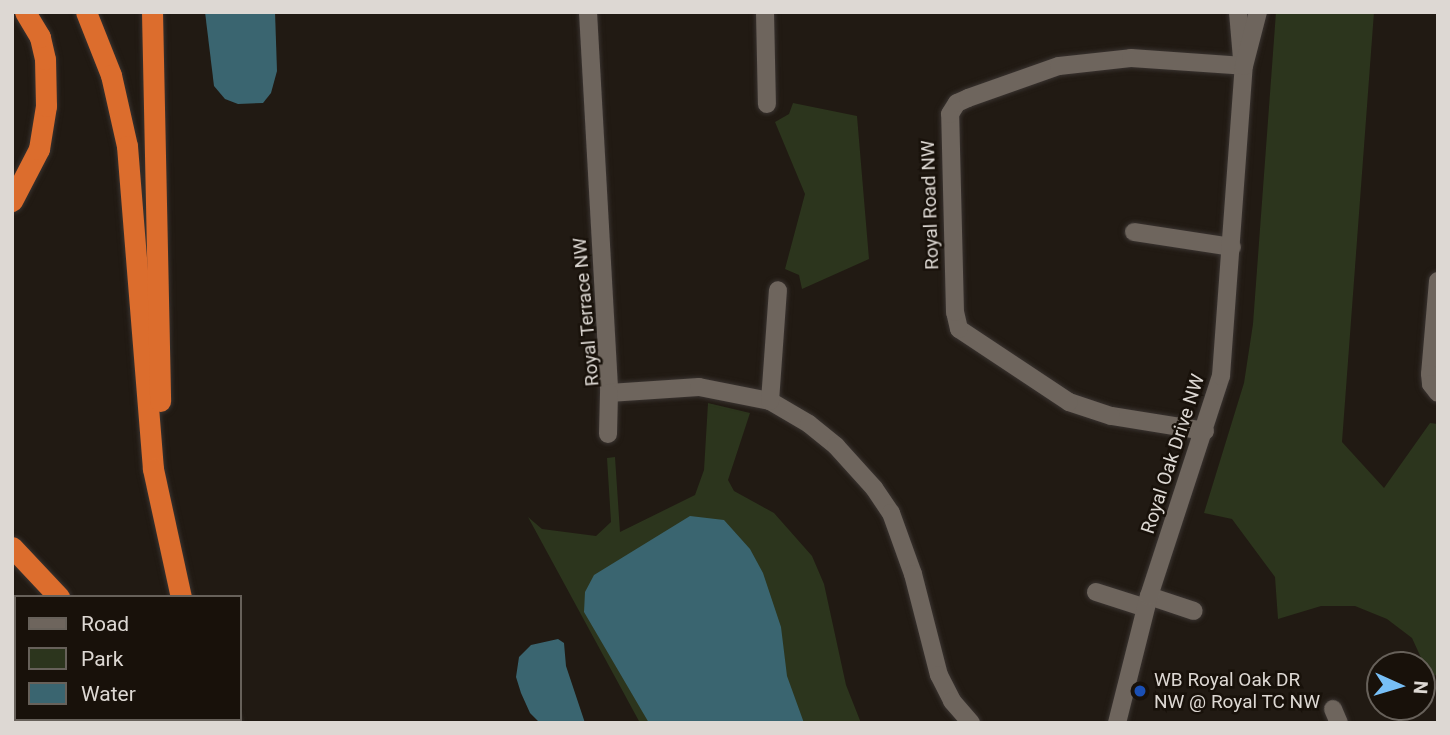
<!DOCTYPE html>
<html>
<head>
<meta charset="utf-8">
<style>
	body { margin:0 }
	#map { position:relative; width:1450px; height:735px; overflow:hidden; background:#211a13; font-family:Roboto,sans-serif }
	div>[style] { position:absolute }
	.green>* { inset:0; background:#2c351d }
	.water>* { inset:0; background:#3a6570 }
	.roads { filter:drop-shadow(0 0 2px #393330) drop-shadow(0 0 2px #393330) }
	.minor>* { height:18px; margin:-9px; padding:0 9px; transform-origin:9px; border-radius:9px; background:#6e655d }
	.highway>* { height:21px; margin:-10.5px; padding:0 10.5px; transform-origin:10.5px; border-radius:10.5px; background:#dc6d2d }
	.dots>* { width:19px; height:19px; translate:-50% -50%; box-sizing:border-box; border:4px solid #18110a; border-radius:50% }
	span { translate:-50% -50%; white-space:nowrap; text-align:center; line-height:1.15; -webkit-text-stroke:5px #18110a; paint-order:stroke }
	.street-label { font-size:19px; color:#ddd8d3 }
	.poi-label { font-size:19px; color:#ddd8d3 }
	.left { translate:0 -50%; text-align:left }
	.frame { position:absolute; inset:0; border:14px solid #ddd8d3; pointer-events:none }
	.legend { position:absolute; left:14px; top:595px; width:228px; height:126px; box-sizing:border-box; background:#18110a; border:2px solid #67615a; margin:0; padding:9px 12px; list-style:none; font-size:21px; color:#ddd8d3 }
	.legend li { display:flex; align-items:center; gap:14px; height:35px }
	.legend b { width:35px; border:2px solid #67615a }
	.north { position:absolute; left:1366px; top:651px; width:70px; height:70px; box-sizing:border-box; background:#18110a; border:2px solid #67615a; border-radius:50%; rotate:94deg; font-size:19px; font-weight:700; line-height:28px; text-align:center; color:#ddd8d3 }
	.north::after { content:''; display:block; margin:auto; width:24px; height:32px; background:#77bff7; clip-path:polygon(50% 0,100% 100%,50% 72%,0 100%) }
</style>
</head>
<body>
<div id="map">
	<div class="green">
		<div style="clip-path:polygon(1276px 12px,1374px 12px,1342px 442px,1384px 488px,1430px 423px,1438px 424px,1438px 676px,1428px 673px,1412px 638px,1387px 619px,1355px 606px,1321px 606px,1278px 619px,1275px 577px,1232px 519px,1204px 513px,1244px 383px,1253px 324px)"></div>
		<div style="clip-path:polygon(793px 103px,857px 116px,869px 259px,802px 289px,799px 275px,785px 269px,805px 194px,775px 122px,789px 114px)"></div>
		<div style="clip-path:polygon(708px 403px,750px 413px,728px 480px,734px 491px,774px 513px,812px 556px,824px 584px,846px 685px,861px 723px,640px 723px,528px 517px,542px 529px,596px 536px,611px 522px,607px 458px,615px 457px,620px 532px,695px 495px,704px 470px)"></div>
	</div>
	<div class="water">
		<div style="clip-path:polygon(205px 12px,275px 12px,277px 71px,271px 93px,263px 103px,238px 104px,225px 99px,214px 86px)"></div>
		<div style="clip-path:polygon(690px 516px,724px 520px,750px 549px,763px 573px,781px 627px,787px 676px,804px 723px,649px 723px,584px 612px,585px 592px,594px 575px)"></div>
		<div style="clip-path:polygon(558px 639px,564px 643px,566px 666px,585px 723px,540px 723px,530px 713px,521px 693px,516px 677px,519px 657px,531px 645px)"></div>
	</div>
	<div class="roads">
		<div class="minor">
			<div style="left:588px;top:12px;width:382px;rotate:86.8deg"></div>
			<div style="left:609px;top:393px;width:90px;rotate:-3.8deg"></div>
			<div style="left:699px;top:387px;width:72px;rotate:11.2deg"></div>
			<div style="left:770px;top:401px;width:45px;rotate:30.5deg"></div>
			<div style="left:809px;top:424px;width:35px;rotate:39deg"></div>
			<div style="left:836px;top:446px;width:57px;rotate:47.9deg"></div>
			<div style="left:874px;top:488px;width:30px;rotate:56deg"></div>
			<div style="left:891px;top:513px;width:65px;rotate:70.2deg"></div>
			<div style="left:913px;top:574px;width:104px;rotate:75.6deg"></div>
			<div style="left:939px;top:675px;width:29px;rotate:63deg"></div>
			<div style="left:952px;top:701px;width:29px;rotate:49deg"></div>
			<div style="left:765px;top:12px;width:92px;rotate:88.8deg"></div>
			<div style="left:1238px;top:12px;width:47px;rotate:85.1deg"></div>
			<div style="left:1134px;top:232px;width:99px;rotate:8.7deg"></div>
			<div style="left:1438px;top:281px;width:93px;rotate:94.9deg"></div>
			<div style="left:1430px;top:374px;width:10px;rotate:84deg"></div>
			<div style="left:1431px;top:384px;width:11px;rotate:52deg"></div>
			<div style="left:770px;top:401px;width:111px;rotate:-85.9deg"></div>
			<div style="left:1205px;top:431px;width:95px;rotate:-170.9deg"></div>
			<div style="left:1111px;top:416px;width:44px;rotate:-161.6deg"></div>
			<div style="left:1069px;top:402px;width:132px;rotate:-146.4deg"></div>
			<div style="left:959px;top:329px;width:17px;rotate:-103deg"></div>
			<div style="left:955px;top:312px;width:198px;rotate:-91.4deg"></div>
			<div style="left:950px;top:114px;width:13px;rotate:-58deg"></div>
			<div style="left:957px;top:103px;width:12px;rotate:-24deg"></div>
			<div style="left:968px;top:98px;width:96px;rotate:-19.4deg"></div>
			<div style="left:1059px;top:66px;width:72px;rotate:-6.3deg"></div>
			<div style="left:1131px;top:58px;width:113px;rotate:4deg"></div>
			<div style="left:608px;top:434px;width:41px;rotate:-88.6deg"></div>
			<div style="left:1096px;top:592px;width:52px;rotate:17.7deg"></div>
			<div style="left:1149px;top:596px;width:47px;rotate:18.4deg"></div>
			<div style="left:1333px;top:709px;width:15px;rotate:67deg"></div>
			<div style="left:1117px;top:723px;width:131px;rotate:-75.9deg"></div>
			<div style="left:1149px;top:596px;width:231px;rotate:-71.9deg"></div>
			<div style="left:1221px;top:376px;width:311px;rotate:-85.8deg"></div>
			<div style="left:1244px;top:66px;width:56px;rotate:-75.5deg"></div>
		</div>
		<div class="highway">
			<div style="left:86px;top:12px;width:68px;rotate:68.4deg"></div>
			<div style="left:111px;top:75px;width:73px;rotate:77.3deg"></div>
			<div style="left:127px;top:146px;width:324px;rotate:85.4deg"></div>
			<div style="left:153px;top:469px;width:131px;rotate:77.7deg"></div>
			<div style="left:152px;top:12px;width:389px;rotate:88.8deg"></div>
			<div style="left:12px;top:201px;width:59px;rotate:-62.6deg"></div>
			<div style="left:39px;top:149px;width:44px;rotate:-80.8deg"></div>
			<div style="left:46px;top:106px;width:47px;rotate:-91.2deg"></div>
			<div style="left:45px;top:59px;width:23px;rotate:-103deg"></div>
			<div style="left:40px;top:37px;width:29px;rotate:-121deg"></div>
			<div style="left:12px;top:547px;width:69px;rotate:46.8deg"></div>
			<div style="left:12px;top:633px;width:6px;rotate:45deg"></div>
			<div style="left:91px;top:719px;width:5px;rotate:53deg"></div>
			<div style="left:169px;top:719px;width:5px;rotate:53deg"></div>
			<div style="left:229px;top:719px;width:4px;rotate:76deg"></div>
		</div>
	</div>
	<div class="dots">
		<div style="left:1140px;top:691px;background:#1a4fb4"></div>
	</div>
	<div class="street-label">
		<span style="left:930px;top:205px;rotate:-92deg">Royal Road NW</span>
		<span style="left:586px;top:312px;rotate:-95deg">Royal Terrace NW</span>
		<span style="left:1173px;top:454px;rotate:-72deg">Royal Oak Drive NW</span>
	</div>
	<div class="poi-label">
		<span class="left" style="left:1154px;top:691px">WB Royal Oak DR<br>NW @ Royal TC NW</span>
	</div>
	<div class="frame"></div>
	<ul class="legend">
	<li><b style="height:9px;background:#6e655d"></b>Road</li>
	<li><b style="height:19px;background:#2c351d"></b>Park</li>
	<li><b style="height:19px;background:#3a6570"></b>Water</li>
	</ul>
	<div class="north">N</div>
</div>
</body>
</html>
